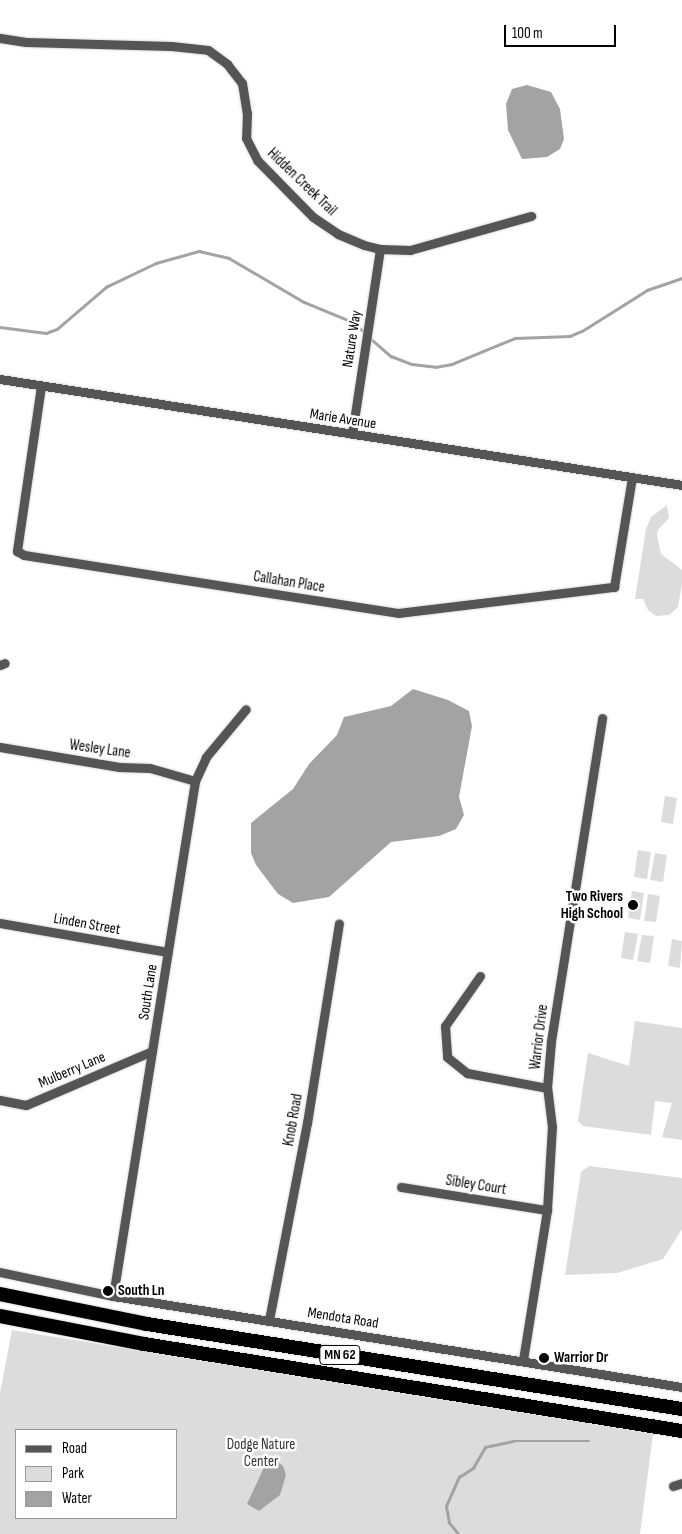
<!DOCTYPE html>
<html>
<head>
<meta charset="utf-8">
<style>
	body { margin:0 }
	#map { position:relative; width:682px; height:1534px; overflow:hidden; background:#fff; font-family:"Sofia Sans Condensed",sans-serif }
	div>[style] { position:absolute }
	.green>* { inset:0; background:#dcdcdc }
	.water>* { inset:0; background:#a3a3a3 }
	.stream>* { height:2.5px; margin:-1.25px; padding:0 1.25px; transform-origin:1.25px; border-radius:1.25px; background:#a3a3a3 }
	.roads { filter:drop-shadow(0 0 1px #dbdbdb) drop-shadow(0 0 1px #dbdbdb) }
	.minor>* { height:9px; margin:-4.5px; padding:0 4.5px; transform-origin:4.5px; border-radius:4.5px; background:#555 }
	.highway>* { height:14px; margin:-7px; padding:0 7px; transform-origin:7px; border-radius:7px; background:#000 }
	.dots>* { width:14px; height:14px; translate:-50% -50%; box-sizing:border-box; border:2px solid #fff; border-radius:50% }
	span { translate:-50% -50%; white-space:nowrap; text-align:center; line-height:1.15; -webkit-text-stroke:5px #fff; paint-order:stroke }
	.shield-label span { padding:1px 4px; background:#fff; border:1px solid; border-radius:4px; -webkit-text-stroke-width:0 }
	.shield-label { font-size:14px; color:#000; font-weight:700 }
	.street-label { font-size:15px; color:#000 }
	.poi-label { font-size:15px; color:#000; font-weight:700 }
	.right { translate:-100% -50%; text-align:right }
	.left { translate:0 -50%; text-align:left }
	.park-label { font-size:15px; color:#333 }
	.legend { position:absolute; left:15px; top:1429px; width:162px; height:90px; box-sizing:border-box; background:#fff; border:1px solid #999; margin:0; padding:6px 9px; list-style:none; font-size:15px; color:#000 }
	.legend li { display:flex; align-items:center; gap:10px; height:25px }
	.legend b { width:25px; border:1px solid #999 }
	.scale { position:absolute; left:504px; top:25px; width:112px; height:22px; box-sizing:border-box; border:2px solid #000; border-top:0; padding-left:6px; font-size:15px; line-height:18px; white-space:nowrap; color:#000; -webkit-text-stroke:4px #fff; paint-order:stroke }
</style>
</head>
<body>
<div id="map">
	<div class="green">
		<div style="clip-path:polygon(667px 505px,669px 518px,658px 530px,657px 535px,661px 554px,682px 570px,682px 584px,678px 607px,669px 615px,656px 616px,648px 610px,643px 599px,635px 599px,646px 529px,651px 517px)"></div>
		<div style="clip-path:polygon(665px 796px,677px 798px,673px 824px,661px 822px)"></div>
		<div style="clip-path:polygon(638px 850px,651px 852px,647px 879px,634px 877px)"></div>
		<div style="clip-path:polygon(655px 853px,667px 855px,663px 882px,650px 880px)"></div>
		<div style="clip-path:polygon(632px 891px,644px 893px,640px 920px,628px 918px)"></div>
		<div style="clip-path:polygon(648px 894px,660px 896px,656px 922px,644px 921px)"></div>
		<div style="clip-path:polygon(625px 932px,638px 934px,633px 960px,621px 958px)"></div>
		<div style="clip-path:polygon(642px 935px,654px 936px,650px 963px,637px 961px)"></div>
		<div style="clip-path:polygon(672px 939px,682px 941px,680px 968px,668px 966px)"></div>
		<div style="clip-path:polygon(635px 1021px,682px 1028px,682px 1140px,662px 1137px,672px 1103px,655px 1101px,651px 1135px,583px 1126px,578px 1121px,588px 1053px,629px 1066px)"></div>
		<div style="clip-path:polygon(589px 1166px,682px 1178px,682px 1229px,663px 1259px,617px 1273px,565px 1275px,581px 1172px)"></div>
		<div style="clip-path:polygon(evenodd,12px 1330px,653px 1434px,640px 1534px,0 1534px,0 1393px,12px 1330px,16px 1430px,176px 1430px,176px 1518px,16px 1518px,16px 1430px)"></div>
	</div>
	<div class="water">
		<div style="clip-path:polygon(527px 85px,551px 92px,560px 109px,564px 139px,560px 149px,547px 157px,522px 159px,508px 130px,506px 104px,512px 89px)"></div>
		<div style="clip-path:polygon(413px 689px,448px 700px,469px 711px,472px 726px,459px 797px,464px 815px,456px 829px,439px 836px,391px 842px,329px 897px,293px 903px,278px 894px,256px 865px,251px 853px,251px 823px,293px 789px,309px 764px,337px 735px,344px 717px,391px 706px)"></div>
		<div style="clip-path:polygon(275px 1460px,283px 1466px,286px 1475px,280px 1495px,259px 1511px,247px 1504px,266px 1463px)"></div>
	</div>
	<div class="stream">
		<div style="left:0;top:327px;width:46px;rotate:7.4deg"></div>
		<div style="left:46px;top:333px;width:12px;rotate:-20deg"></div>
		<div style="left:57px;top:329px;width:65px;rotate:-40.6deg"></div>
		<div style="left:106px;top:287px;width:55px;rotate:-25.6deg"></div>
		<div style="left:156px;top:263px;width:45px;rotate:-15.6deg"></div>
		<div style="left:199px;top:251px;width:31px;rotate:13deg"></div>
		<div style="left:229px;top:258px;width:87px;rotate:30.4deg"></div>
		<div style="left:304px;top:302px;width:50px;rotate:22.4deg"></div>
		<div style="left:350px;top:321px;width:19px;rotate:36deg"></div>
		<div style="left:370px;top:338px;width:28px;rotate:41deg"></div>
		<div style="left:391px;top:356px;width:22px;rotate:21deg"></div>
		<div style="left:412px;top:364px;width:23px;rotate:7deg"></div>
		<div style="left:435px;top:367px;width:17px;rotate:-10deg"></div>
		<div style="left:452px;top:364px;width:68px;rotate:-22.4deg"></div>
		<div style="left:515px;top:338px;width:55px;rotate:-2.1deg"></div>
		<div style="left:570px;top:336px;width:13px;rotate:-23deg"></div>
		<div style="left:582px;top:331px;width:77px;rotate:-32.2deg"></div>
		<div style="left:647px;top:290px;width:37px;rotate:-19deg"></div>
		<div style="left:458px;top:1534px;width:14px;rotate:-129deg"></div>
		<div style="left:449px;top:1523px;width:17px;rotate:-100deg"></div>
		<div style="left:446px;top:1506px;width:32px;rotate:-66deg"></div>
		<div style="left:459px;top:1477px;width:17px;rotate:-33deg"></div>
		<div style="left:473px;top:1468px;width:24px;rotate:-60deg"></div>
		<div style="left:485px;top:1447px;width:29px;rotate:-12deg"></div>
		<div style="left:513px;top:1441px;width:76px"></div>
	</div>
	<div class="roads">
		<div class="minor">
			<div style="left:0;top:38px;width:26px;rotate:9deg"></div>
			<div style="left:26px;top:42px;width:145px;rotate:1.6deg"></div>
			<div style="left:171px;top:46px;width:37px;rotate:6deg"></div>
			<div style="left:208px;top:50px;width:24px;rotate:36deg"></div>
			<div style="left:227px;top:64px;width:24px;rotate:52deg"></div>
			<div style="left:242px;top:83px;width:30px;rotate:81deg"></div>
			<div style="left:247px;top:113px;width:25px;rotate:92deg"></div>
			<div style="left:246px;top:138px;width:25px;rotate:63deg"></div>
			<div style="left:257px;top:160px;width:80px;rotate:45.5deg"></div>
			<div style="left:313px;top:217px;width:30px;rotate:34deg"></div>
			<div style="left:338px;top:234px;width:28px;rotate:23deg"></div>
			<div style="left:364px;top:245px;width:16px;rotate:14deg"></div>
			<div style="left:380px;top:249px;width:30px;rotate:2deg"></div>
			<div style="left:410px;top:250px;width:126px;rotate:-15.7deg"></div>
			<div style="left:0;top:379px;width:690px;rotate:8.83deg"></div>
			<div style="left:41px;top:386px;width:167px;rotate:98.3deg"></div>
			<div style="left:17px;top:551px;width:8px;rotate:30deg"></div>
			<div style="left:24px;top:555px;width:378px;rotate:8.8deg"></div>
			<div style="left:398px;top:613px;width:218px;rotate:-6.9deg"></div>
			<div style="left:614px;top:587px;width:111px;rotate:-80.7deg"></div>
			<div style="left:352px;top:434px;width:187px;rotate:-81.4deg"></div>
			<div style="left:0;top:665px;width:5px;rotate:-22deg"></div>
			<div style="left:0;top:747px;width:121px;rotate:9.5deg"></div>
			<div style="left:119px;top:767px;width:31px;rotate:2deg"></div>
			<div style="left:150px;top:768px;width:47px;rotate:16.1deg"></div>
			<div style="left:0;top:923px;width:170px;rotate:9.8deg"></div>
			<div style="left:480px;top:976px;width:61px;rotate:125deg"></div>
			<div style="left:445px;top:1026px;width:31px;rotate:86deg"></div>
			<div style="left:447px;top:1057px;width:26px;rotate:39deg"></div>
			<div style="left:467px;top:1073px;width:81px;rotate:10.6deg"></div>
			<div style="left:0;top:1100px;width:26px;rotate:11deg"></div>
			<div style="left:26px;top:1105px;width:137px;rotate:-23.2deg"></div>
			<div style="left:401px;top:1187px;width:148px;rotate:9deg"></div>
			<div style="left:0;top:1272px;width:116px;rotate:12deg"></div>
			<div style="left:113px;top:1296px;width:576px;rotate:9.09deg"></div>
			<div style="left:113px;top:1296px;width:521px;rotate:-80.95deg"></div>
			<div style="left:195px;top:781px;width:26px;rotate:-65deg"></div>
			<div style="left:206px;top:757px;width:62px;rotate:-50.2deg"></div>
			<div style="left:269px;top:1320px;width:201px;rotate:-79.1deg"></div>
			<div style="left:307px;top:1123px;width:202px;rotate:-80.9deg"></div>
			<div style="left:523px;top:1360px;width:152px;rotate:-80.9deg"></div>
			<div style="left:547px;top:1210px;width:83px;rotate:-86.6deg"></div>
			<div style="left:552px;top:1127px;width:39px;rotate:-97deg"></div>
			<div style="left:547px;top:1088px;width:47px;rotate:-85.1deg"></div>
			<div style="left:551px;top:1041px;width:327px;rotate:-81deg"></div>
			<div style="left:673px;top:1486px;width:9px;rotate:-18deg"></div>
		</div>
		<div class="highway">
			<div style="left:0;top:1294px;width:150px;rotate:11.5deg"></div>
			<div style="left:147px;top:1324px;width:542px;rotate:9.03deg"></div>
			<div style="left:0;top:1316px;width:147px;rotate:11deg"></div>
			<div style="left:144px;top:1344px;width:545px;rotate:9.19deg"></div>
		</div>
	</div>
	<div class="dots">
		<div style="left:633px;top:905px;background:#000"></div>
		<div style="left:108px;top:1291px;background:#000"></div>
		<div style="left:544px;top:1358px;background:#000"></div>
	</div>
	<div class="shield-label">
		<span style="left:340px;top:1355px">MN 62</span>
	</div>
	<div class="street-label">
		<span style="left:302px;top:182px;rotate:44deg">Hidden Creek Trail</span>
		<span style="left:352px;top:339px;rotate:-81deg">Nature Way</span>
		<span style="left:343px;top:419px;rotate:9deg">Marie Avenue</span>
		<span style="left:289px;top:582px;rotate:9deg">Callahan Place</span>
		<span style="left:100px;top:749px;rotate:8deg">Wesley Lane</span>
		<span style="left:87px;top:924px;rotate:10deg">Linden Street</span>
		<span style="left:148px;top:992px;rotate:-81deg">South Lane</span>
		<span style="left:539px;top:1037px;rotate:-83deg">Warrior Drive</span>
		<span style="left:72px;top:1070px;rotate:-23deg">Mulberry Lane</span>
		<span style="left:293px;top:1120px;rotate:-80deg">Knob Road</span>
		<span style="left:476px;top:1185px;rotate:9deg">Sibley Court</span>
		<span style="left:343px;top:1318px;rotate:9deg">Mendota Road</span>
	</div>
	<div class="poi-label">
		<span class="right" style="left:623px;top:905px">Two Rivers<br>High School</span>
		<span class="left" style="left:118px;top:1291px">South Ln</span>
		<span class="left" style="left:554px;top:1358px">Warrior Dr</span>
	</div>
	<div class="park-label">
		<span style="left:261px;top:1453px">Dodge Nature<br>Center</span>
	</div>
	<ul class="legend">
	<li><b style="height:6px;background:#555"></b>Road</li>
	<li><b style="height:14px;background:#dcdcdc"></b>Park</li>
	<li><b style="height:14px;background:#a3a3a3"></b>Water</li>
	</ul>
	<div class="scale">100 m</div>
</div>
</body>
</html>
